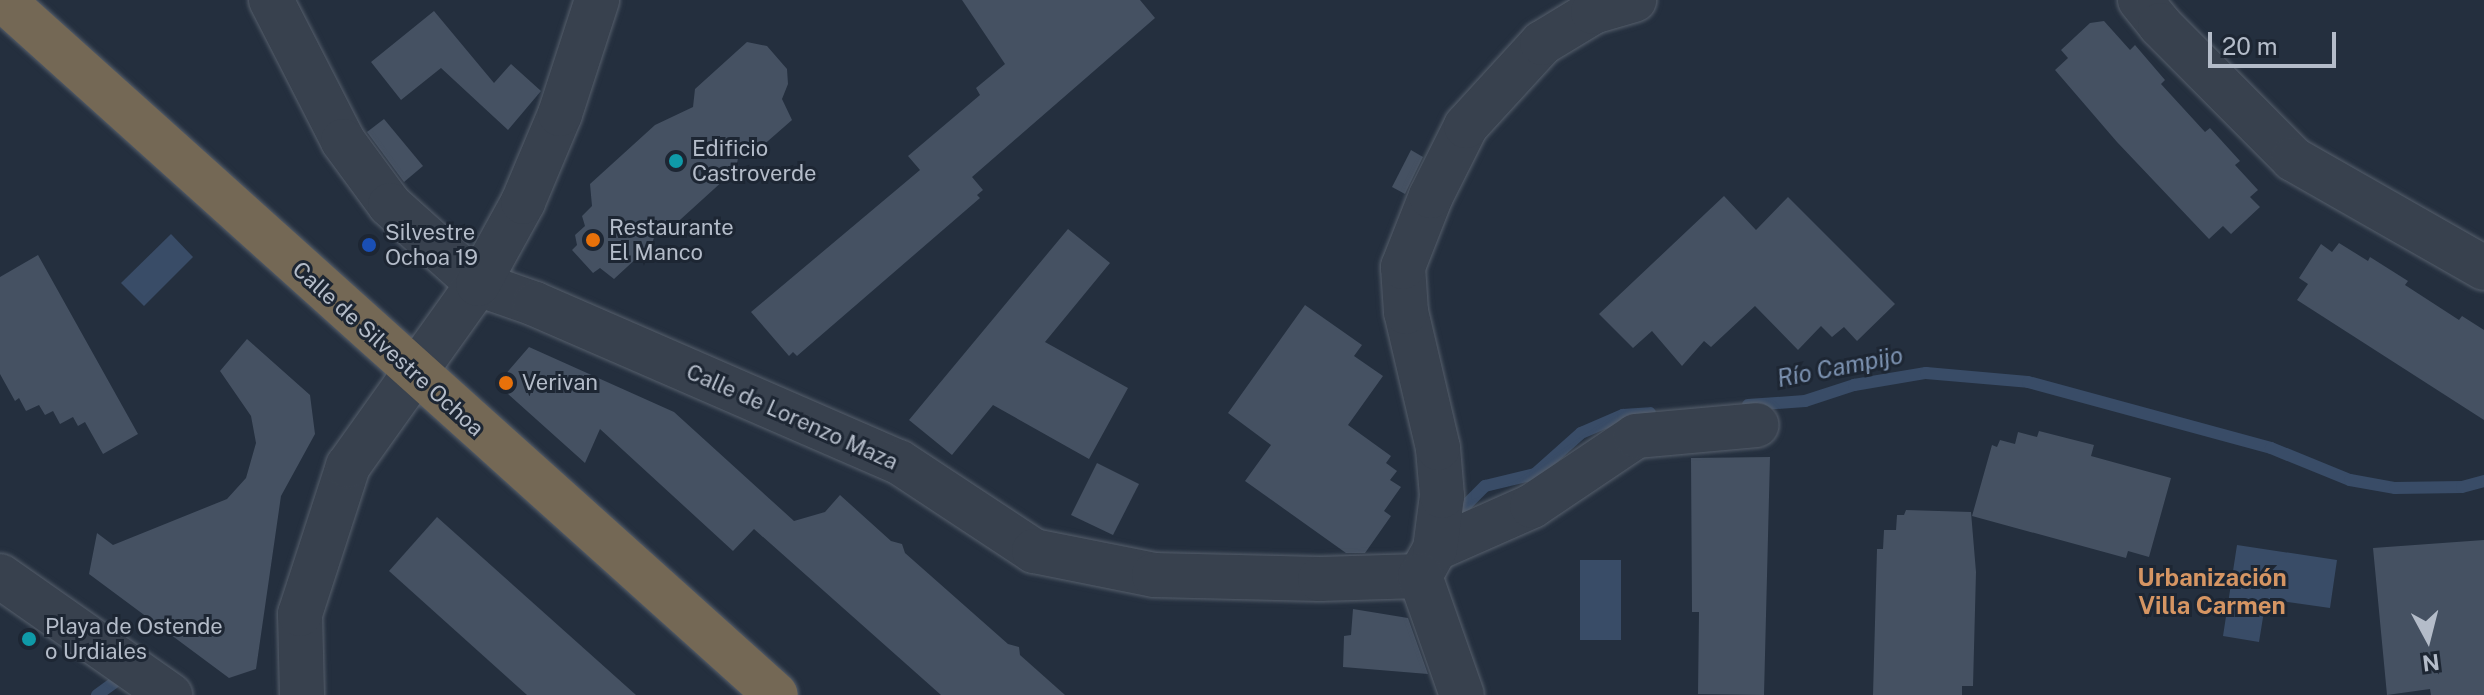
<!DOCTYPE html>
<html>
<head>
<meta charset="utf-8">
<style>
	body { margin:0 }
	#map { position:relative; width:2484px; height:695px; overflow:hidden; background:#242f3e; font-family:"Public Sans",sans-serif }
	div>[style] { position:absolute }
	.water>* { inset:0; background:#394c67 }
	.stream>* { height:12px; margin:-6px; padding:0 6px; transform-origin:6px; border-radius:6px; background:#394c67 }
	.building>* { inset:0; background:#455162 }
	.roads { filter:drop-shadow(0 0 2px #565f6c) drop-shadow(0 0 2px #565f6c) }
	.minor>* { height:44px; margin:-22px; padding:0 22px; transform-origin:22px; border-radius:22px; background:#38414e }
	.highway>* { height:44px; margin:-22px; padding:0 22px; transform-origin:22px; border-radius:22px; background:#746855 }
	.dots>* { width:22px; height:22px; translate:-50% -50%; box-sizing:border-box; border:4px solid #1d2633; border-radius:50% }
	span { translate:-50% -50%; white-space:nowrap; text-align:center; line-height:1.15; -webkit-text-stroke:6px #1d2633; paint-order:stroke }
	.poi-label { font-size:22px; color:#b4bcc9 }
	.left { translate:0 -50%; text-align:left }
	.street-label { font-size:22px; color:#b4bcc9 }
	.water-label { font-size:24px; color:#7c92b1; font-style:italic }
	.neighbourhood-label { font-size:24px; color:#d59563; font-weight:700 }
	.north { position:absolute; left:2388px; top:599px; width:80px; height:80px; -webkit-text-stroke:6px #1d2633; paint-order:stroke; rotate:173deg; font-size:22px; font-weight:700; line-height:32px; text-align:center; color:#b4bcc9 }
	.north::after { content:''; display:block; margin:auto; width:28px; height:36px; background:#b4bcc9; clip-path:polygon(50% 0,100% 100%,50% 72%,0 100%) }
	.scale { position:absolute; left:2208px; top:32px; width:128px; height:36px; box-sizing:border-box; border:4px solid #b4bcc9; border-top:0; padding-left:10px; font-size:24px; line-height:28px; white-space:nowrap; color:#b4bcc9; -webkit-text-stroke:6px #1d2633; paint-order:stroke }
</style>
</head>
<body>
<div id="map">
	<div class="water">
		<div style="clip-path:polygon(171px 234px,193px 257px,144px 306px,121px 283px)"></div>
		<div style="clip-path:polygon(2237px 545px,2337px 560px,2330px 608px,2266px 599px,2259px 642px,2223px 636px)"></div>
		<div style="clip-path:polygon(1580px 560px,1621px 560px,1621px 640px,1580px 640px)"></div>
	</div>
	<div class="stream">
		<div style="left:1748px;top:405px;width:57px;rotate:-4deg"></div>
		<div style="left:1805px;top:401px;width:52px;rotate:-18.1deg"></div>
		<div style="left:1854px;top:385px;width:73px;rotate:-9.5deg"></div>
		<div style="left:1926px;top:373px;width:102px;rotate:5deg"></div>
		<div style="left:2028px;top:382px;width:252px;rotate:15.2deg"></div>
		<div style="left:2271px;top:448px;width:85px;rotate:22.1deg"></div>
		<div style="left:2350px;top:480px;width:46px;rotate:10.1deg"></div>
		<div style="left:2395px;top:488px;width:67px;rotate:-0.9deg"></div>
		<div style="left:2462px;top:487px;width:23px;rotate:-15deg"></div>
		<div style="left:1459px;top:512px;width:37px;rotate:-45deg"></div>
		<div style="left:1485px;top:486px;width:51px;rotate:-13.5deg"></div>
		<div style="left:1535px;top:474px;width:62px;rotate:-41.7deg"></div>
		<div style="left:1581px;top:433px;width:46px;rotate:-23.2deg"></div>
		<div style="left:1623px;top:415px;width:27px;rotate:-4deg"></div>
		<div style="left:97px;top:695px;width:22px;rotate:-36deg"></div>
	</div>
	<div class="building">
		<div style="clip-path:polygon(962px 0,1140px 0,1155px 18px,972px 177px,983px 190px,977px 195px,980px 198px,797px 356px,793px 352px,789px 356px,751px 312px,920px 170px,908px 156px,980px 95px,976px 88px,1005px 64px)"></div>
		<div style="clip-path:polygon(434px 11px,494px 83px,511px 64px,541px 91px,508px 130px,441px 68px,401px 100px,371px 62px)"></div>
		<div style="clip-path:polygon(2104px 21px,2130px 50px,2135px 45px,2165px 80px,2161px 84px,2205px 132px,2210px 128px,2240px 161px,2235px 165px,2258px 190px,2250px 197px,2260px 207px,2231px 234px,2223px 226px,2209px 239px,2117px 142px,2055px 70px,2068px 58px,2061px 50px,2090px 23px)"></div>
		<div style="clip-path:polygon(747px 42px,767px 46px,787px 69px,788px 84px,782px 99px,792px 120px,753px 154px,738px 158px,736px 169px,670px 229px,656px 231px,652px 244px,614px 279px,600px 268px,593px 273px,572px 250px,577px 245px,575px 235px,585px 226px,582px 216px,592px 206px,590px 184px,655px 125px,693px 107px,695px 89px)"></div>
		<div style="clip-path:polygon(384px 119px,423px 166px,404px 182px,367px 132px)"></div>
		<div style="clip-path:polygon(1411px 150px,1423px 157px,1405px 194px,1392px 187px)"></div>
		<div style="clip-path:polygon(1724px 196px,1756px 230px,1788px 197px,1895px 304px,1857px 341px,1844px 327px,1832px 337px,1821px 326px,1798px 350px,1755px 306px,1711px 347px,1704px 341px,1682px 366px,1652px 331px,1633px 348px,1599px 314px)"></div>
		<div style="clip-path:polygon(1068px 229px,1110px 263px,1045px 342px,1128px 388px,1089px 459px,993px 405px,952px 455px,909px 420px)"></div>
		<div style="clip-path:polygon(2339px 243px,2368px 261px,2370px 257px,2408px 281px,2405px 285px,2459px 320px,2462px 316px,2484px 330px,2484px 420px,2297px 300px,2308px 284px,2299px 278px,2321px 244px,2332px 252px)"></div>
		<div style="clip-path:polygon(38px 255px,138px 434px,103px 454px,85px 422px,78px 426px,73px 417px,60px 424px,53px 411px,45px 415px,39px 405px,26px 411px,19px 398px,15px 401px,0 374px,0 277px)"></div>
		<div style="clip-path:polygon(1305px 305px,1362px 345px,1354px 356px,1383px 376px,1348px 425px,1391px 456px,1386px 463px,1397px 471px,1390px 480px,1401px 487px,1384px 511px,1391px 516px,1365px 553px,1346px 553px,1245px 481px,1271px 445px,1228px 413px)"></div>
		<div style="clip-path:polygon(247px 339px,310px 395px,315px 434px,281px 496px,256px 669px,229px 678px,89px 574px,97px 533px,113px 545px,227px 499px,246px 478px,256px 443px,251px 416px,220px 371px)"></div>
		<div style="clip-path:polygon(529px 347px,674px 412px,794px 521px,825px 512px,840px 495px,891px 541px,902px 544px,905px 553px,1008px 644px,1019px 647px,1020px 655px,1065px 695px,941px 695px,754px 529px,733px 551px,600px 429px,585px 463px,497px 384px)"></div>
		<div style="clip-path:polygon(2039px 431px,2094px 445px,2091px 456px,2171px 478px,2149px 557px,2128px 551px,2126px 558px,1972px 516px,1992px 445px,1997px 447px,2000px 440px,2015px 444px,2018px 432px,2037px 437px)"></div>
		<div style="clip-path:polygon(1770px 457px,1764px 695px,1698px 694px,1699px 612px,1692px 612px,1691px 458px)"></div>
		<div style="clip-path:polygon(1097px 463px,1139px 484px,1113px 535px,1071px 515px)"></div>
		<div style="clip-path:polygon(1906px 510px,1971px 512px,1976px 572px,1973px 686px,1962px 686px,1962px 695px,1873px 695px,1877px 549px,1883px 549px,1884px 530px,1896px 530px,1897px 515px,1904px 515px)"></div>
		<div style="clip-path:polygon(437px 517px,636px 695px,527px 695px,389px 571px)"></div>
		<div style="clip-path:polygon(2484px 540px,2484px 695px,2431px 695px,2430px 689px,2387px 695px,2373px 548px)"></div>
		<div style="clip-path:polygon(1353px 609px,1408px 618px,1428px 674px,1343px 667px,1344px 636px,1351px 635px)"></div>
	</div>
	<div class="roads">
		<div class="minor">
			<div style="left:271px;top:0;width:158px;rotate:62.9deg"></div>
			<div style="left:343px;top:141px;width:79px;rotate:53.7deg"></div>
			<div style="left:390px;top:205px;width:118px;rotate:41.9deg"></div>
			<div style="left:478px;top:284px;width:60px;rotate:19.3deg"></div>
			<div style="left:535px;top:304px;width:397px;rotate:23.5deg"></div>
			<div style="left:899px;top:462px;width:162px;rotate:33.4deg"></div>
			<div style="left:1034px;top:551px;width:122px;rotate:11.3deg"></div>
			<div style="left:1154px;top:575px;width:166px;rotate:1.4deg"></div>
			<div style="left:1320px;top:579px;width:100px;rotate:-1.7deg"></div>
			<div style="left:2140px;top:0;width:32px;rotate:51deg"></div>
			<div style="left:2160px;top:25px;width:189px;rotate:45.2deg"></div>
			<div style="left:2293px;top:159px;width:220px;rotate:29.7deg"></div>
			<div style="left:1435px;top:549px;width:106px;rotate:-23.9deg"></div>
			<div style="left:1532px;top:506px;width:125px;rotate:-33.9deg"></div>
			<div style="left:1636px;top:436px;width:121px;rotate:-5.2deg"></div>
			<div style="left:0;top:576px;width:208px;rotate:35deg"></div>
			<div style="left:1420px;top:576px;width:31px;rotate:-61deg"></div>
			<div style="left:1435px;top:549px;width:53px;rotate:-82.5deg"></div>
			<div style="left:1442px;top:496px;width:48px;rotate:-94.8deg"></div>
			<div style="left:1438px;top:448px;width:140px;rotate:-103.2deg"></div>
			<div style="left:1406px;top:312px;width:45px;rotate:-93.8deg"></div>
			<div style="left:1403px;top:267px;width:76px;rotate:-68.5deg"></div>
			<div style="left:1431px;top:196px;width:78px;rotate:-63.4deg"></div>
			<div style="left:1466px;top:126px;width:113px;rotate:-47.5deg"></div>
			<div style="left:1542px;top:43px;width:60px;rotate:-31.3deg"></div>
			<div style="left:1593px;top:12px;width:43px;rotate:-16.3deg"></div>
			<div style="left:1420px;top:576px;width:126px;rotate:70.6deg"></div>
			<div style="left:302px;top:695px;width:81px;rotate:-91.4deg"></div>
			<div style="left:300px;top:614px;width:156px;rotate:-72deg"></div>
			<div style="left:348px;top:466px;width:224px;rotate:-54.5deg"></div>
			<div style="left:478px;top:284px;width:94px;rotate:-61.2deg"></div>
			<div style="left:523px;top:202px;width:95px;rotate:-67.2deg"></div>
			<div style="left:560px;top:114px;width:120px;rotate:-72deg"></div>
		</div>
		<div class="highway">
			<div style="left:3px;top:0;width:1039px;rotate:41.96deg"></div>
		</div>
	</div>
	<div class="dots">
		<div style="left:676px;top:161px;background:#0f9aa8"></div>
		<div style="left:593px;top:240px;background:#e8710a"></div>
		<div style="left:369px;top:245px;background:#1a4fb4"></div>
		<div style="left:506px;top:383px;background:#e8710a"></div>
		<div style="left:29px;top:639px;background:#0f9aa8"></div>
	</div>
	<div class="poi-label">
		<span class="left" style="left:692px;top:161px">Edificio<br>Castroverde</span>
		<span class="left" style="left:609px;top:240px">Restaurante<br>El Manco</span>
		<span class="left" style="left:385px;top:245px">Silvestre<br>Ochoa 19</span>
		<span class="left" style="left:522px;top:383px">Verivan</span>
		<span class="left" style="left:45px;top:639px">Playa de Ostende<br>o Urdiales</span>
	</div>
	<div class="street-label">
		<span style="left:388px;top:349px;rotate:42deg">Calle de Silvestre Ochoa</span>
		<span style="left:792px;top:417px;rotate:24deg">Calle de Lorenzo Maza</span>
	</div>
	<div class="water-label">
		<span style="left:1840px;top:367px;rotate:-11deg">Río Campijo</span>
	</div>
	<div class="neighbourhood-label">
		<span style="left:2212px;top:592px">Urbanización<br>Villa Carmen</span>
	</div>
	<div class="north">N</div>
	<div class="scale">20 m</div>
</div>
</body>
</html>
